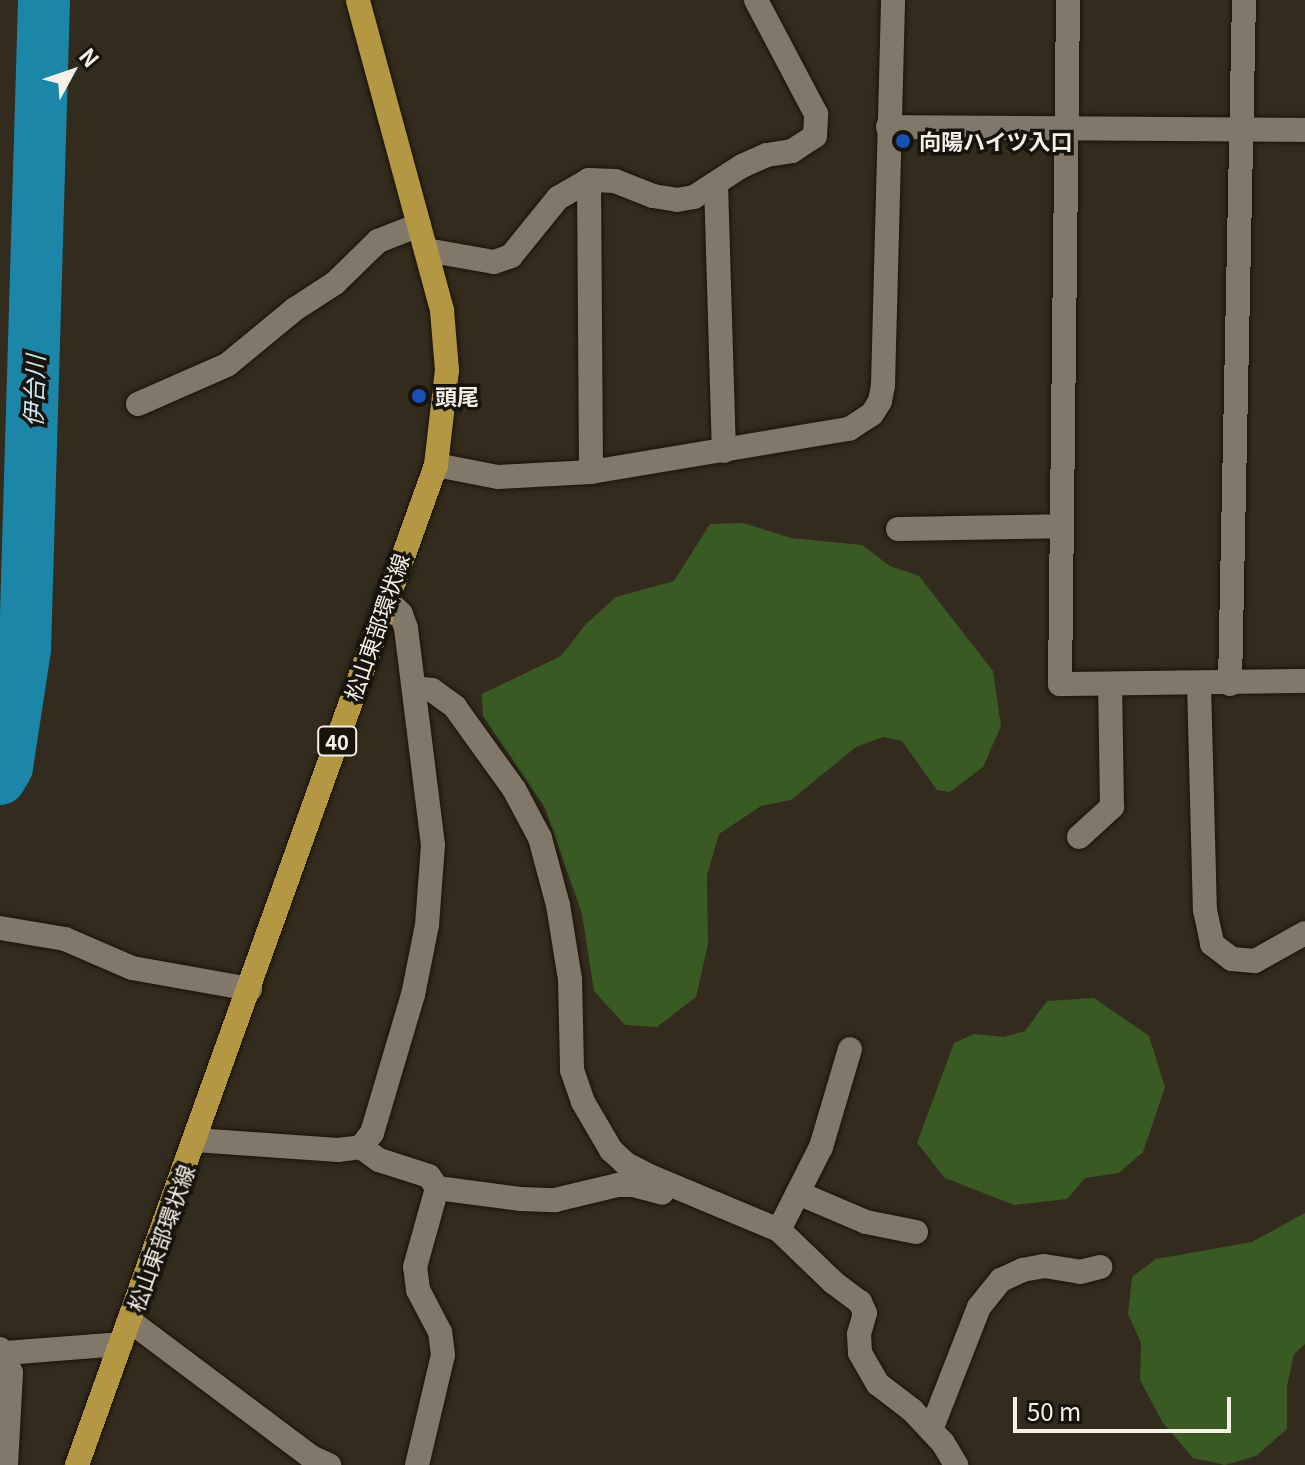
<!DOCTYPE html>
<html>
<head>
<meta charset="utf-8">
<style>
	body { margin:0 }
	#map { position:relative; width:1305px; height:1465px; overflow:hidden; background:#332b1e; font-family:Georgia,"Noto Sans JP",serif }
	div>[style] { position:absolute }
	.green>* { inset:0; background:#3a5a24 }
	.river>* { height:52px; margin:-26px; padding:0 26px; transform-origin:26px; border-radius:26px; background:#1b86a8 }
	.roads { filter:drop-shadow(0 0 2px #1a1307) drop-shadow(0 0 2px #1a1307) }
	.street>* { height:24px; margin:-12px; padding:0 12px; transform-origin:12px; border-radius:12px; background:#817869 }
	.primary>* { height:24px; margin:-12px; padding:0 12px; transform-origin:12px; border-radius:12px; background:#b39743 }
	.dots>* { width:22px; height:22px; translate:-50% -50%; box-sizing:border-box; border:4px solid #17140e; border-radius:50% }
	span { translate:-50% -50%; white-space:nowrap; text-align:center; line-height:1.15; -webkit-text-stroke:7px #17140e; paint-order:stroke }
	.shield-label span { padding:2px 6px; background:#17140e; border:2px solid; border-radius:6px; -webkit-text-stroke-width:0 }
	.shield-label { font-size:20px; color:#f6f1e8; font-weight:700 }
	.poi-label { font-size:22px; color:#f6f1e8; font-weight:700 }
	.left { translate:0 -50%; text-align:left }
	.street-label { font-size:22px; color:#f6f1e8 }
	.water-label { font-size:24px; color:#cde7f3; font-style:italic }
	.north { position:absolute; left:32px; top:32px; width:80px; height:80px; -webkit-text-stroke:6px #17140e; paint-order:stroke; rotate:50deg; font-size:22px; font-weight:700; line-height:32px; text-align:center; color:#f6f1e8 }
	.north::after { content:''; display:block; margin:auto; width:28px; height:36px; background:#f6f1e8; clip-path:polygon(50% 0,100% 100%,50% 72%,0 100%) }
	.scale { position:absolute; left:1013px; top:1397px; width:218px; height:36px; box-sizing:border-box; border:4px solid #f6f1e8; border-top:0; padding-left:10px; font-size:24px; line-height:28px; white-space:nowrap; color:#f6f1e8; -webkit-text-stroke:6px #17140e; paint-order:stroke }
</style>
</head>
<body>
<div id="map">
	<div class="green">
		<div style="clip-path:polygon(743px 523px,791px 538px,862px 545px,890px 566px,919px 576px,993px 671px,1001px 726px,983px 767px,950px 792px,937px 790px,902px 741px,883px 737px,856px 747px,791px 800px,761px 806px,719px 834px,707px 875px,708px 944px,696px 997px,657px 1027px,625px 1025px,594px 991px,582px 914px,545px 808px,483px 716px,482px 694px,561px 656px,586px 624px,616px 597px,674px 581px,710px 524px)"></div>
		<div style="clip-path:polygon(1094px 998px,1149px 1036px,1165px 1087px,1143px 1152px,1119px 1173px,1085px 1178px,1067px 1199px,1014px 1205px,945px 1178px,917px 1143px,954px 1043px,974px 1034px,1004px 1037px,1025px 1031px,1047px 1001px)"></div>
		<div style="clip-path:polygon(1305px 1213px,1305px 1344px,1294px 1354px,1287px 1386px,1287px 1429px,1256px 1456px,1225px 1465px,1193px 1458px,1163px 1423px,1140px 1380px,1141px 1343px,1128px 1314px,1132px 1277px,1156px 1259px,1252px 1242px)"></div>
	</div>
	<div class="river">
		<div style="left:0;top:779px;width:14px;rotate:-60deg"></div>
		<div style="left:7px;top:767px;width:119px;rotate:-81.3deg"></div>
		<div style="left:25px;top:649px;width:649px;rotate:-88.32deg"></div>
	</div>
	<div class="roads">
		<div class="street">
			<div style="left:1068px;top:0;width:684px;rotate:90.67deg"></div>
			<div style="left:1060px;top:684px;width:245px;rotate:-0.7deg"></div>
			<div style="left:888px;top:127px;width:417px;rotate:0.4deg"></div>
			<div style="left:589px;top:180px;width:292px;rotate:89.6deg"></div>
			<div style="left:716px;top:184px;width:267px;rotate:88.3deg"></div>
			<div style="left:426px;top:250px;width:69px;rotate:10deg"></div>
			<div style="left:494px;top:262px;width:18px;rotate:-19deg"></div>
			<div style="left:511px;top:256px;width:75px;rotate:-51deg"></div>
			<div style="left:558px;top:198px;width:36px;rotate:-30deg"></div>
			<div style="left:589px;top:180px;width:26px;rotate:2deg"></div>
			<div style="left:615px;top:181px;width:41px;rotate:21.5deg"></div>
			<div style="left:653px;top:196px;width:24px;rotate:9deg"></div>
			<div style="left:677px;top:200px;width:17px;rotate:-10deg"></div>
			<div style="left:694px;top:197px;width:57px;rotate:-32.9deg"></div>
			<div style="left:742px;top:166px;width:27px;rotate:-24deg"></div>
			<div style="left:767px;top:155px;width:25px;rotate:-9deg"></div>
			<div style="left:792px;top:151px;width:27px;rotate:-33deg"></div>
			<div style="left:815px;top:136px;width:22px;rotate:-87deg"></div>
			<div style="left:816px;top:114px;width:129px;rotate:-117.8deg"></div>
			<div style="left:138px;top:404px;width:97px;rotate:-23.7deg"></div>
			<div style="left:227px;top:365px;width:88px;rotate:-39.5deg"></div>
			<div style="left:295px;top:309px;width:48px;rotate:-33deg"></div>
			<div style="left:335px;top:283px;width:60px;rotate:-44.3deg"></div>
			<div style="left:378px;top:241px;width:44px;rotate:-21.3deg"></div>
			<div style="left:436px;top:465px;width:63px;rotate:11deg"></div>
			<div style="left:498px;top:477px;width:93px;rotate:-3.1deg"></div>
			<div style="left:591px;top:472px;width:262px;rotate:-9.5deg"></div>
			<div style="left:849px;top:429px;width:27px;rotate:-33deg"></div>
			<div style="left:872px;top:414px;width:15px;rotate:-58deg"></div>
			<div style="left:880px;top:401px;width:16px;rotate:-79deg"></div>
			<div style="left:883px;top:385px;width:385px;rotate:-88.5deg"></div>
			<div style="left:898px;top:529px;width:164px;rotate:-1deg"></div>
			<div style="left:1199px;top:684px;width:226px;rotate:88.5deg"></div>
			<div style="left:1205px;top:910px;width:35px;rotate:78deg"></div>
			<div style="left:1212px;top:944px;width:25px;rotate:37deg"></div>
			<div style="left:1232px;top:959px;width:23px;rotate:5deg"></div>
			<div style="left:1255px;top:961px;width:57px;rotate:-29.2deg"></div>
			<div style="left:1230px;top:684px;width:684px;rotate:-88.83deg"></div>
			<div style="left:414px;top:688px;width:18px;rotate:6deg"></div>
			<div style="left:432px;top:690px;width:29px;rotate:36deg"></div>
			<div style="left:455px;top:707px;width:101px;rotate:54.3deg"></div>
			<div style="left:514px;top:789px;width:55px;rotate:62deg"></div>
			<div style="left:540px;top:838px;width:69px;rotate:75deg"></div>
			<div style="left:558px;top:905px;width:75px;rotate:80.8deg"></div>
			<div style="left:570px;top:979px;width:91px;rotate:88.7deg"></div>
			<div style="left:572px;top:1070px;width:34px;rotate:71deg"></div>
			<div style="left:583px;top:1102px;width:56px;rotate:59.7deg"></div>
			<div style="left:611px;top:1150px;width:21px;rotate:43deg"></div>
			<div style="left:626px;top:1164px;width:29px;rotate:27deg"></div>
			<div style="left:652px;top:1177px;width:138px;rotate:22.7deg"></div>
			<div style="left:779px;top:1230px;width:75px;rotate:43.9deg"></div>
			<div style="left:833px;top:1282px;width:34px;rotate:37deg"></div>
			<div style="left:860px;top:1302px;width:12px;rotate:66deg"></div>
			<div style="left:865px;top:1313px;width:22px;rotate:106deg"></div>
			<div style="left:859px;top:1334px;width:19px;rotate:87deg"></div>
			<div style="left:860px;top:1353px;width:36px;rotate:60deg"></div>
			<div style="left:878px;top:1384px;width:43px;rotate:37.4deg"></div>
			<div style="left:912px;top:1410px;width:45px;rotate:46.8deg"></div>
			<div style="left:943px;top:1443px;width:26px;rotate:59deg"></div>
			<div style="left:1079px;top:837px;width:45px;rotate:-42.3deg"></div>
			<div style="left:1112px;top:807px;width:123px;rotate:-90.9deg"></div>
			<div style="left:0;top:928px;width:66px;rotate:9.6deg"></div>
			<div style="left:65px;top:939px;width:73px;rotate:23.4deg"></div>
			<div style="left:132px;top:968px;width:120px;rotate:10.1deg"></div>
			<div style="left:195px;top:1140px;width:143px;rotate:4deg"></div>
			<div style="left:338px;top:1150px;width:23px;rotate:-7deg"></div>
			<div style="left:361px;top:1147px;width:18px;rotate:-52deg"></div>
			<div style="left:372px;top:1133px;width:144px;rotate:-73.5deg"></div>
			<div style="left:413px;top:995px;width:71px;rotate:-78.7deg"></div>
			<div style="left:427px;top:925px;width:80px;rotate:-85.7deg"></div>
			<div style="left:433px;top:845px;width:219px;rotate:-97.1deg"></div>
			<div style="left:406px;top:628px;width:15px;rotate:-110deg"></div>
			<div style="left:401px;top:614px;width:21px;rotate:-135deg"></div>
			<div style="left:361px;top:1147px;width:22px;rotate:36deg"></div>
			<div style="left:379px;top:1160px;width:52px;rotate:17.7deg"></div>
			<div style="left:429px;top:1176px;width:14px;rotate:56deg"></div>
			<div style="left:798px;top:1193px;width:74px;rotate:23.1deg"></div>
			<div style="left:866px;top:1222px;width:51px;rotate:11.3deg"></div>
			<div style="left:779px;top:1230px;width:93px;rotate:-63.2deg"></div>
			<div style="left:821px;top:1147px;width:102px;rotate:-73.5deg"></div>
			<div style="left:130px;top:1321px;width:226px;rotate:36.9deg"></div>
			<div style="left:311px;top:1457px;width:20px;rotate:24deg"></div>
			<div style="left:0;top:1349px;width:26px;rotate:65deg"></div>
			<div style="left:11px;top:1373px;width:92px;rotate:93.1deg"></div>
			<div style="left:4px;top:1353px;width:117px;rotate:-4.4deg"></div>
			<div style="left:931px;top:1430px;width:132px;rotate:-68.7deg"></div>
			<div style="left:979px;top:1307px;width:35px;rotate:-51deg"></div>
			<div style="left:1001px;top:1280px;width:23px;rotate:-25deg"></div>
			<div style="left:1022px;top:1270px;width:22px;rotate:-10deg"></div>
			<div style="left:1044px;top:1266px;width:36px;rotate:9deg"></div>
			<div style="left:1080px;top:1272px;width:21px;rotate:-14deg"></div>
			<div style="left:417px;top:1465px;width:113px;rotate:-76.7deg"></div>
			<div style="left:443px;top:1355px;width:23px;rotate:-97deg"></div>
			<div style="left:440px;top:1332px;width:47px;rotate:-117.6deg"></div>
			<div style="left:418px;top:1290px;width:23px;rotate:-97deg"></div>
			<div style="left:415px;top:1267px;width:82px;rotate:-74.4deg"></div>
			<div style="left:437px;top:1188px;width:85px;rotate:7.5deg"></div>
			<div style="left:521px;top:1199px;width:34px;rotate:2deg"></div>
			<div style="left:555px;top:1200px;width:65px;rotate:-13.4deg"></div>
			<div style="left:618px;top:1185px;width:15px"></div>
			<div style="left:633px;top:1185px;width:30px;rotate:15deg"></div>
		</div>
		<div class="primary">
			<div style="left:77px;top:1465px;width:1062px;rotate:-70.25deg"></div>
			<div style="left:436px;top:465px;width:96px;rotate:-83.4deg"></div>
			<div style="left:447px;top:370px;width:60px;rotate:-94.8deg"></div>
			<div style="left:442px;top:310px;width:321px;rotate:-105.2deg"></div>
		</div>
	</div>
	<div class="dots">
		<div style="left:903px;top:141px;background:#1a4fb4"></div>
		<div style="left:419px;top:396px;background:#1a4fb4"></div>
	</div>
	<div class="shield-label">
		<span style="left:337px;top:741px">40</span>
	</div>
	<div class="poi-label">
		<span class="left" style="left:919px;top:141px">向陽ハイツ入口</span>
		<span class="left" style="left:435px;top:396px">頭尾</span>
	</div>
	<div class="street-label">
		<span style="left:376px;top:627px;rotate:-71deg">松山東部環状線</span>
		<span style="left:160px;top:1238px;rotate:-70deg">松山東部環状線</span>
	</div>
	<div class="water-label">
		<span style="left:33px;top:391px;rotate:-88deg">伊台川</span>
	</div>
	<div class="north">N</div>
	<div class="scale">50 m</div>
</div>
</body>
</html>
